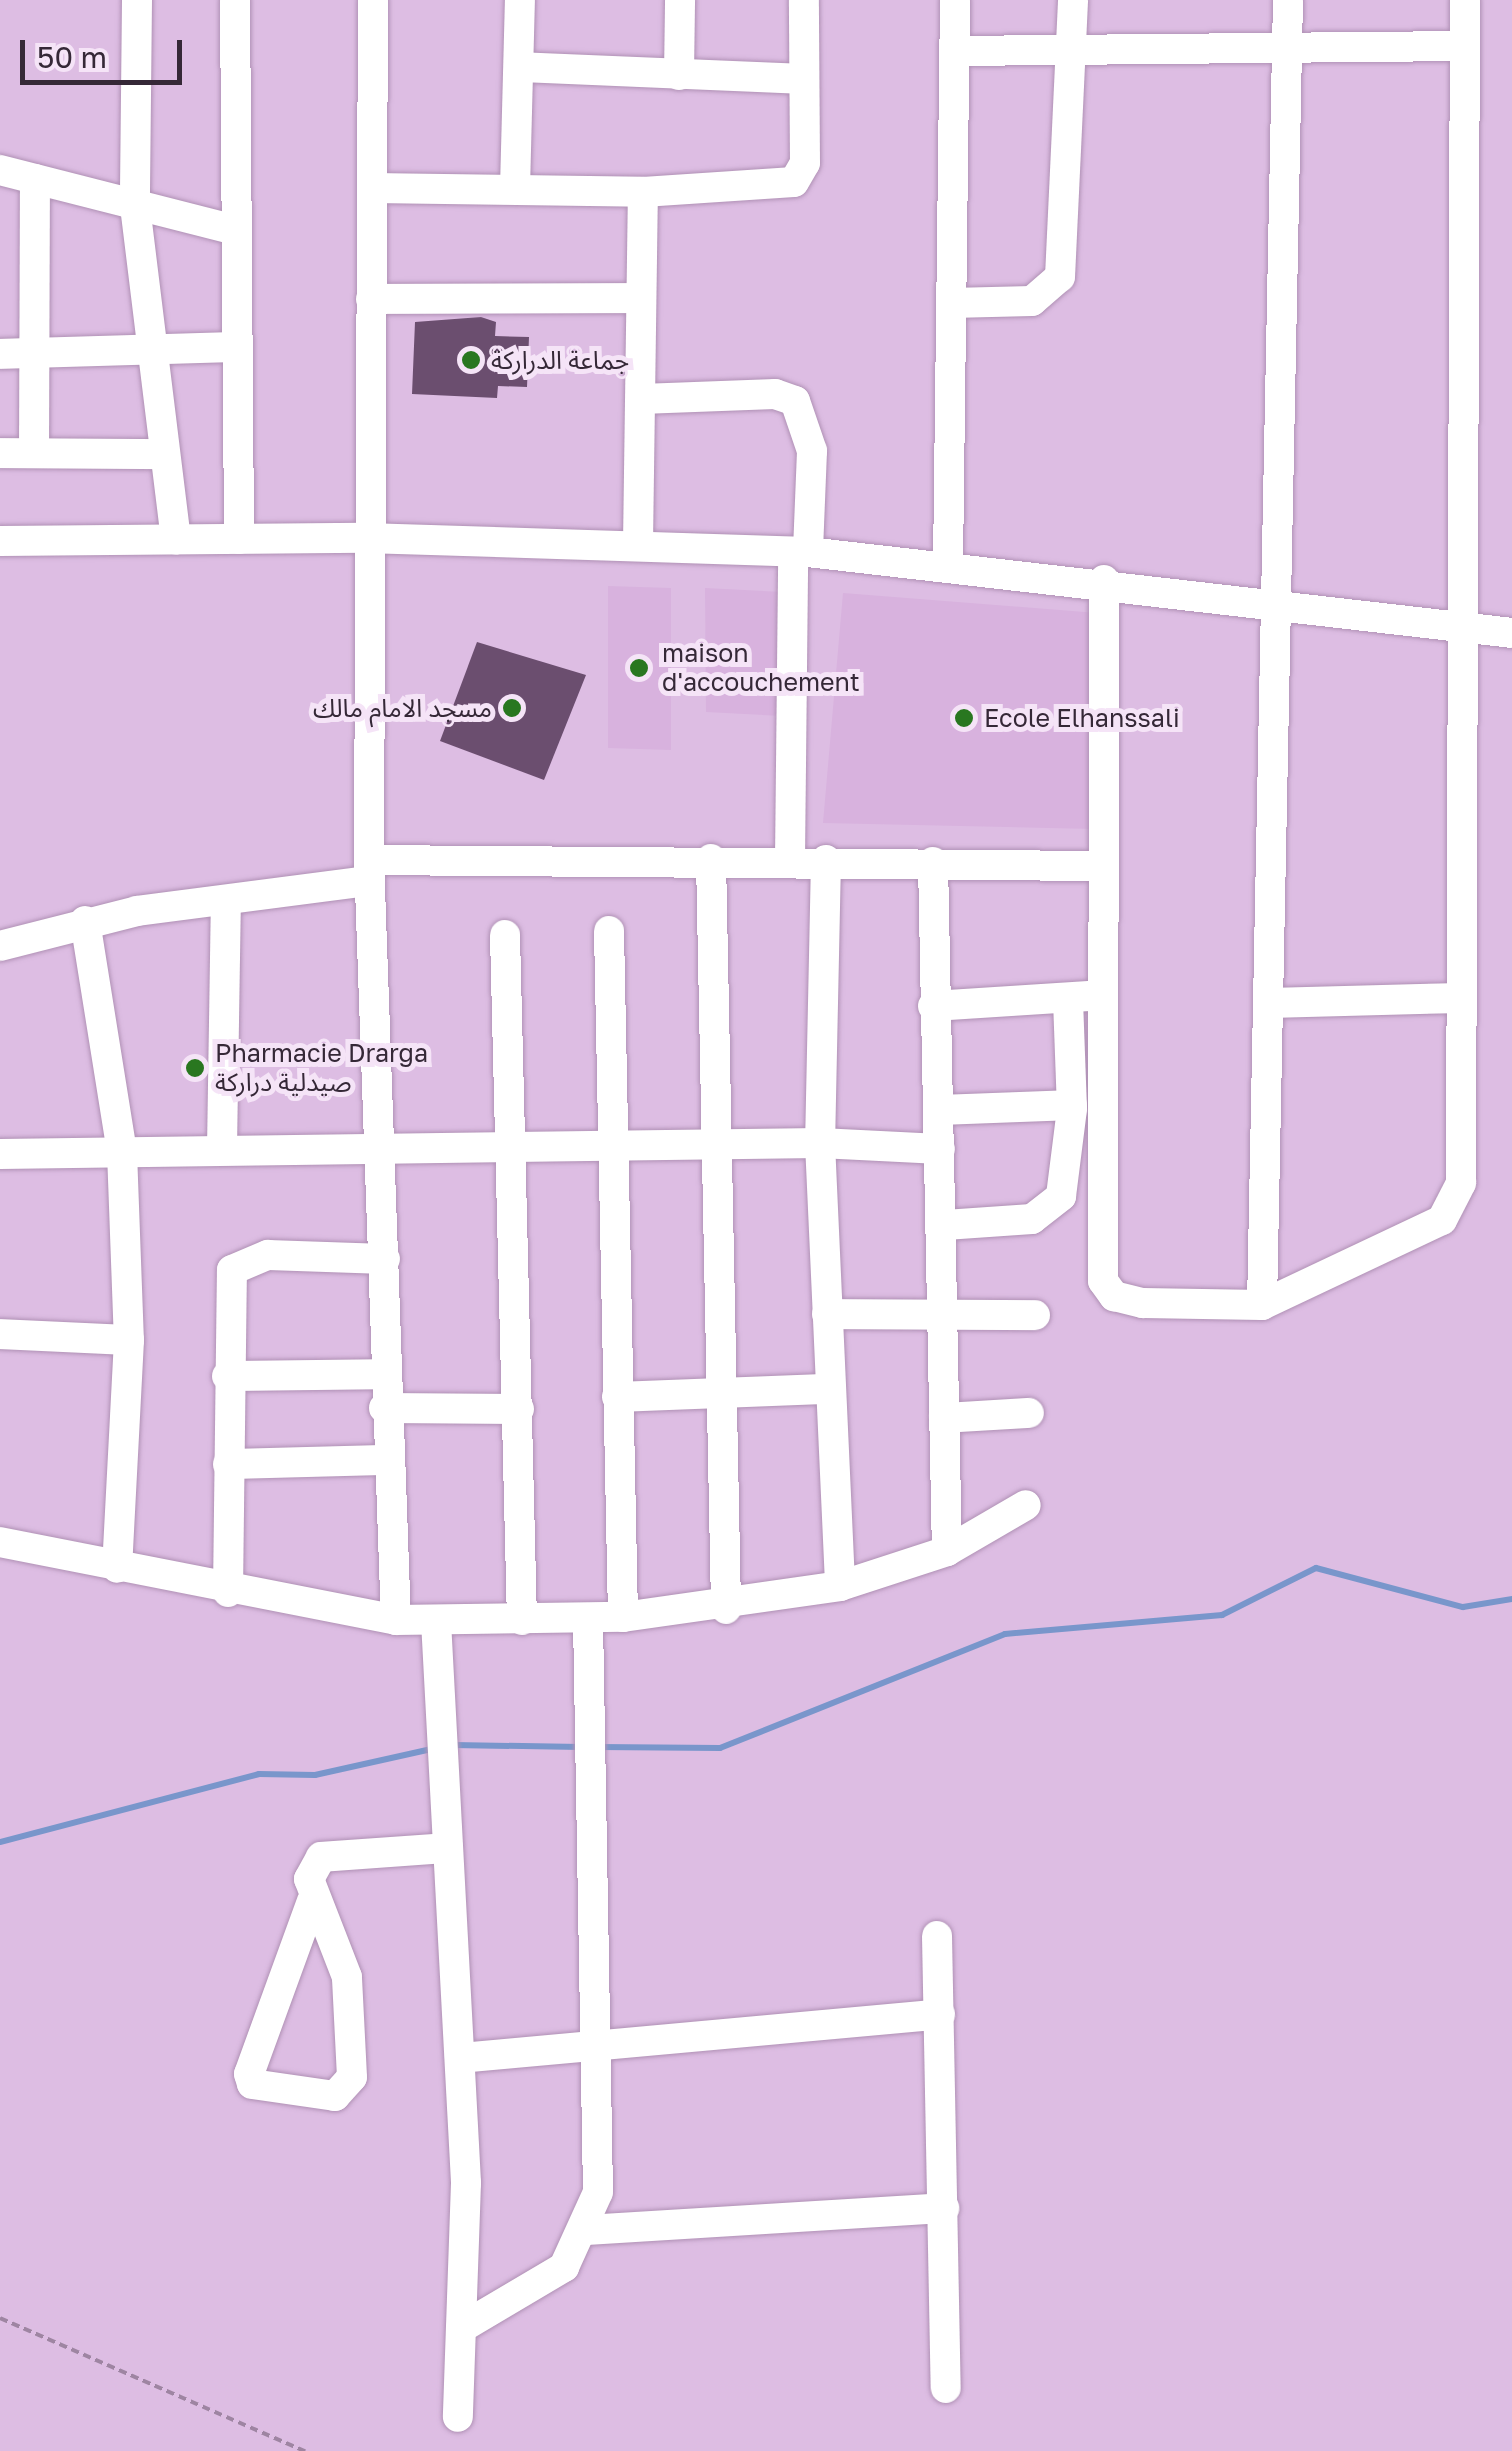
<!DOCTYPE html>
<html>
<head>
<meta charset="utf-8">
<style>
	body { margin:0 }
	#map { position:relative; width:1512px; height:2451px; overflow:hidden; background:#ddbde3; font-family:"Golos Text","Noto Sans Arabic",sans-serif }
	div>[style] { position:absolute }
	.built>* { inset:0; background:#d8b2de }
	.stream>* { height:6px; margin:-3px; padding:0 3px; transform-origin:3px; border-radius:3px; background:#7996cb }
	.building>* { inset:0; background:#6b4e6f }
	.path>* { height:4px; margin-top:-2px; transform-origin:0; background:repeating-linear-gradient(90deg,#9e85a2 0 8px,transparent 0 13px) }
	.roads { filter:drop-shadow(0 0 2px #b091b5) drop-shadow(0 0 2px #b091b5) }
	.minor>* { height:30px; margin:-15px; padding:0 15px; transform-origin:15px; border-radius:15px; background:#fff }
	.dots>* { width:28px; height:28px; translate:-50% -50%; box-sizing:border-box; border:5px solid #f5e4f7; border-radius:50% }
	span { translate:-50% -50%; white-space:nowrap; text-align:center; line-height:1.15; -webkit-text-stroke:10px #f5e4f7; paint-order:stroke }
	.poi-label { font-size:25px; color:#352837 }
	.left { translate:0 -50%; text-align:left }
	.right { translate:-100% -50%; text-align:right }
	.scale { position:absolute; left:20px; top:40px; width:162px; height:45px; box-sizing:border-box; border:5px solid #352837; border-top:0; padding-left:12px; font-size:30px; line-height:35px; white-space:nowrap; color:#352837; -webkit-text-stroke:8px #f5e4f7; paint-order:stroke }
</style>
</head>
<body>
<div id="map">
	<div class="built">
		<div style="clip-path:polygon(608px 586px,671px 588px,671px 750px,608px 748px)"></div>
		<div style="clip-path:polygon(705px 588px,783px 592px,782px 716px,706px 712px)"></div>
		<div style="clip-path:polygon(843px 593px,1097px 613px,1094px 829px,823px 823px)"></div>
	</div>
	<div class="stream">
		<div style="left:453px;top:1745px;width:128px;rotate:0.9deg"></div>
		<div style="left:598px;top:1747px;width:122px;rotate:0.5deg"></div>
		<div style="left:720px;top:1748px;width:307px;rotate:-21.8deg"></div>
		<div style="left:1005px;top:1634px;width:218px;rotate:-5deg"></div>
		<div style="left:1222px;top:1615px;width:105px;rotate:-26.6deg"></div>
		<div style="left:1316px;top:1568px;width:152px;rotate:14.9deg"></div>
		<div style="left:1463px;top:1607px;width:50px;rotate:-9.3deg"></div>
		<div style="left:0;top:1842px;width:268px;rotate:-14.7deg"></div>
		<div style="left:259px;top:1774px;width:56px;rotate:1deg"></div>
		<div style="left:315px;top:1775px;width:124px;rotate:-12.6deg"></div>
	</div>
	<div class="building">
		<div style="clip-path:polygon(481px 317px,496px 322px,495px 336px,529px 337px,527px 387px,498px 386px,497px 398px,412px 394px,415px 322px)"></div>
		<div style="clip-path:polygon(477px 642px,586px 675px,544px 780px,440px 741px)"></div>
	</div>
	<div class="path">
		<div style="left:0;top:2318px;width:333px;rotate:23.6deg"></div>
	</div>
	<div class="roads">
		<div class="minor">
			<div style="left:137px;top:0;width:206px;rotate:90.6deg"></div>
			<div style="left:135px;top:206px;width:336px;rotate:83deg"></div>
			<div style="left:235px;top:0;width:539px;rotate:89.57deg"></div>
			<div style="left:373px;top:0;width:860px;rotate:90.27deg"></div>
			<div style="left:369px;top:860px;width:760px;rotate:87.97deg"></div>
			<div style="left:954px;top:51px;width:510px;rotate:-0.56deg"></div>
			<div style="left:519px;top:67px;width:283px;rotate:2.4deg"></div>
			<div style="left:679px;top:75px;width:75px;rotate:-89.2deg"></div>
			<div style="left:0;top:170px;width:243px;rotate:14.3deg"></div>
			<div style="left:372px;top:188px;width:271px;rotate:0.8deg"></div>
			<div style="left:643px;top:192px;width:151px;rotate:-3.8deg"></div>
			<div style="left:794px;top:182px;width:22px;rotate:-60deg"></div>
			<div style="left:805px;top:163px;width:163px;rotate:-90.4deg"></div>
			<div style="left:515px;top:188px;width:188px;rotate:-88.5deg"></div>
			<div style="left:371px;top:299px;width:269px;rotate:-0.2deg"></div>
			<div style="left:951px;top:303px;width:81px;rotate:-1.4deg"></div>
			<div style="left:1032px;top:301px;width:37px;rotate:-41deg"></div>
			<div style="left:1060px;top:277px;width:277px;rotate:-87.3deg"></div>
			<div style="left:0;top:354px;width:236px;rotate:-1.7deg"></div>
			<div style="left:641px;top:399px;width:134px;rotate:-2.1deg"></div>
			<div style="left:775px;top:394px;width:21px;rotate:19deg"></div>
			<div style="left:795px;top:401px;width:53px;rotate:71.2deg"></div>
			<div style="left:812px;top:451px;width:101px;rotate:92.3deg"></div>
			<div style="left:0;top:453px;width:163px;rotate:0.4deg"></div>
			<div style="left:34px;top:453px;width:274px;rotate:-89.8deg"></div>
			<div style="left:0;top:541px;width:365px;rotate:-0.5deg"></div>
			<div style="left:365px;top:538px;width:443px;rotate:1.8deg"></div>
			<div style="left:808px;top:552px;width:709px;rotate:6.56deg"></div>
			<div style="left:638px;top:544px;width:352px;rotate:-89.2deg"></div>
			<div style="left:948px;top:565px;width:565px;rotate:-89.29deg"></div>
			<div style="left:1104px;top:580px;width:701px;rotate:90.08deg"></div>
			<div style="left:1103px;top:1281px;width:19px;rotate:54deg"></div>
			<div style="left:1114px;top:1296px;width:30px;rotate:14deg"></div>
			<div style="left:1143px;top:1303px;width:119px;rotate:1deg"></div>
			<div style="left:1262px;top:1305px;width:199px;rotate:-25.3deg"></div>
			<div style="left:1442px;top:1220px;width:42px;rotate:-62.8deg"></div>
			<div style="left:1461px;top:1183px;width:1183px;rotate:-89.81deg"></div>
			<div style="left:711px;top:859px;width:750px;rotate:88.85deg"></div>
			<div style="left:369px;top:860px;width:734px;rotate:0.47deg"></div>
			<div style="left:790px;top:860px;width:308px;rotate:-89.4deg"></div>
			<div style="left:826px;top:860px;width:283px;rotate:91.2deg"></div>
			<div style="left:820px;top:1143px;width:443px;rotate:87.4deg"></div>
			<div style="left:933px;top:862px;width:689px;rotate:88.84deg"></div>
			<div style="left:85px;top:921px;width:234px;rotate:80.9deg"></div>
			<div style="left:122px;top:1152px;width:188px;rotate:87.9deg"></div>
			<div style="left:129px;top:1340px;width:228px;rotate:93deg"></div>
			<div style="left:609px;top:931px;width:686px;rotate:88.83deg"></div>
			<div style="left:505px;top:935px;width:685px;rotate:88.58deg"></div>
			<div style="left:0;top:946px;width:141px;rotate:-14.3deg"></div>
			<div style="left:137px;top:911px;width:234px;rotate:-7.4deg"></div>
			<div style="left:1269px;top:1003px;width:193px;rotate:-1.5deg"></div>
			<div style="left:933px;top:1006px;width:156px;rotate:-3.7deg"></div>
			<div style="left:941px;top:1110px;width:131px;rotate:-2.2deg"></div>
			<div style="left:222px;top:1149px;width:247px;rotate:-89.1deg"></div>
			<div style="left:0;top:1154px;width:820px;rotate:-0.77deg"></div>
			<div style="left:820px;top:1143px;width:120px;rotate:2.9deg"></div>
			<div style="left:945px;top:1225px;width:87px;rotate:-3.9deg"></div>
			<div style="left:1032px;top:1219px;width:37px;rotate:-38deg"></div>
			<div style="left:1061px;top:1196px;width:88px;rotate:-82.8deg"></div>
			<div style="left:1072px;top:1109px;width:111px;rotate:-92.1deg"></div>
			<div style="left:1262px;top:1305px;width:1305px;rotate:-88.86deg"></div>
			<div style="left:827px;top:1314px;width:208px;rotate:0.3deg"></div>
			<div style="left:0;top:1334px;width:129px;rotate:2.7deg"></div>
			<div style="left:227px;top:1376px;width:157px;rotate:-0.7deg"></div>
			<div style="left:617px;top:1397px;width:213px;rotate:-2.2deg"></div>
			<div style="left:384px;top:1408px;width:135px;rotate:0.4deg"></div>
			<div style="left:944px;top:1418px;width:85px;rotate:-3.4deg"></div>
			<div style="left:228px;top:1464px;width:158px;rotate:-1.5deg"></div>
			<div style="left:0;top:1542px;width:404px;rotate:11.1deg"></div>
			<div style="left:396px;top:1620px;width:227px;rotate:-0.8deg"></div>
			<div style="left:623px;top:1617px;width:219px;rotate:-8.1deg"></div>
			<div style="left:840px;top:1586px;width:113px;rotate:-18.1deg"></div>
			<div style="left:947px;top:1551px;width:91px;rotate:-30.2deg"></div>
			<div style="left:228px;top:1592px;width:322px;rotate:-89.3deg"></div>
			<div style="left:232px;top:1270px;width:39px;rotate:-23deg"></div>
			<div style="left:268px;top:1255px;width:117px;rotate:2deg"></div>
			<div style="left:436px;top:1621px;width:563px;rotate:86.94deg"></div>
			<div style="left:466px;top:2183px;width:234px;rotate:92deg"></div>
			<div style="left:312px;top:1901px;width:184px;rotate:110deg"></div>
			<div style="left:249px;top:2074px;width:10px;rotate:73deg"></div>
			<div style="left:252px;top:2084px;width:84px;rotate:8.2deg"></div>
			<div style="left:335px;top:2096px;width:25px;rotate:-48deg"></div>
			<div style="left:352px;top:2077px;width:100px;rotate:-92.9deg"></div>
			<div style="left:347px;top:1977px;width:105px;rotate:-111.2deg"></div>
			<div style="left:309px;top:1879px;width:25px;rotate:-61deg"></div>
			<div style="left:321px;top:1857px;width:127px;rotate:-4.1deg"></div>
			<div style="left:937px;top:1936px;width:452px;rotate:88.9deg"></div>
			<div style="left:460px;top:2058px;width:482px;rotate:-5.2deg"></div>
			<div style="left:585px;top:2230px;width:360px;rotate:-3.5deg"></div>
			<div style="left:461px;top:2328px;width:120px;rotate:-30.6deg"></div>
			<div style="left:564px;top:2267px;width:82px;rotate:-65.6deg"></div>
			<div style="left:598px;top:2192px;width:574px;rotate:-91deg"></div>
		</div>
	</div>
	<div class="dots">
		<div style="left:471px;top:360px;background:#297720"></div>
		<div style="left:639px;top:668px;background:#297720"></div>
		<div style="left:512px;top:708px;background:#297720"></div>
		<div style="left:964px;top:718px;background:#297720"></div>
		<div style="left:195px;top:1068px;background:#297720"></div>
	</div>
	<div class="poi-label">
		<span class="left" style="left:491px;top:360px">جماعة الدراركة</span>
		<span class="left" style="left:662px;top:668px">maison<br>d'accouchement</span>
		<span class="right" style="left:492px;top:708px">مسجد الامام مالك</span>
		<span class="left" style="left:984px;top:718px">Ecole Elhanssali</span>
		<span class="left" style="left:215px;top:1068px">Pharmacie Drarga<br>صيدلية دراركة</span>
	</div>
	<div class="scale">50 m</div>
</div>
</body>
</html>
